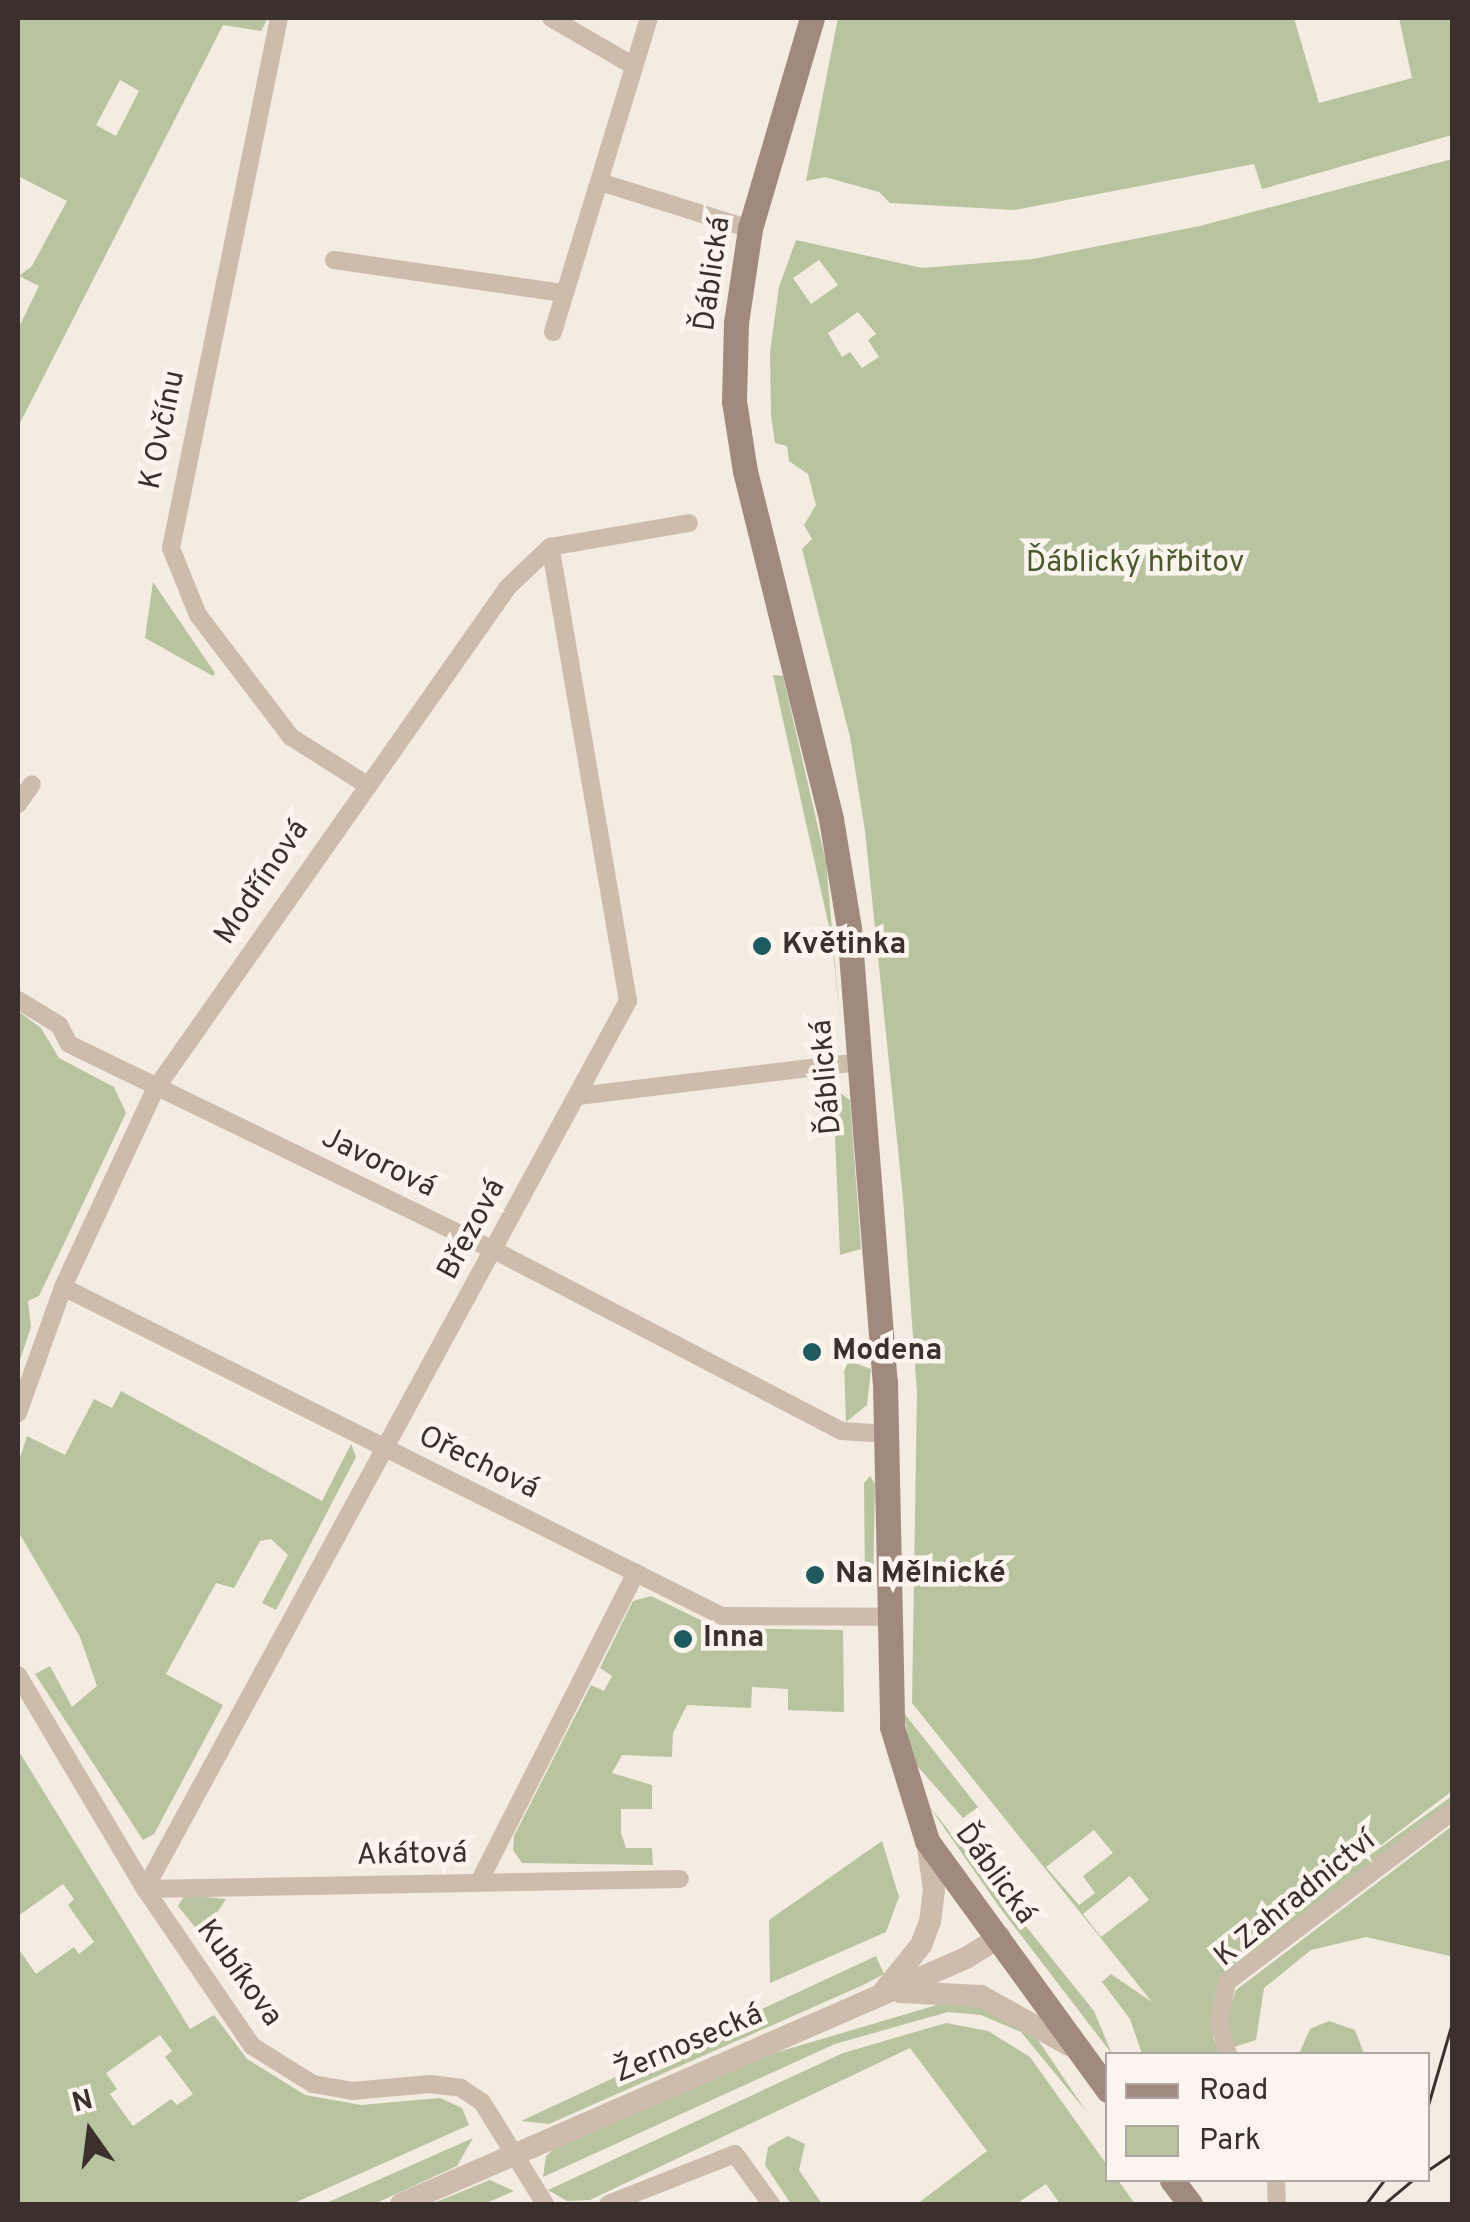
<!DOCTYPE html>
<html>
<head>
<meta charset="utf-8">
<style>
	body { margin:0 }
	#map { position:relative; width:1470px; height:2222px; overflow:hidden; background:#f4ebe1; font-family:Overpass,sans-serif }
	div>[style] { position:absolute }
	.green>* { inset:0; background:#b8c4a0 }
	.minor>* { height:18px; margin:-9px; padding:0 9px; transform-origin:9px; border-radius:9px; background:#cdbbac }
	.tertiary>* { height:22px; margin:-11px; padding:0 11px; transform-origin:11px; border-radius:11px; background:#cdbbac }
	.secondary>* { height:25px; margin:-12.5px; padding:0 12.5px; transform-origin:12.5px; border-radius:12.5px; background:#a18a7d }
	.tram>* { height:2.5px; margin:-1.25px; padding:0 1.25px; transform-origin:1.25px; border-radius:1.25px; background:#3b302b }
	.dots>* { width:28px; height:28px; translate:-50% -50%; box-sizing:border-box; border:5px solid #fbf5ee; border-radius:50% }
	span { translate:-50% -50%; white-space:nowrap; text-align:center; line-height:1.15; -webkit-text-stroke:9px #fbf5ee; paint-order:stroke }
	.street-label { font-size:30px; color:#3b302b }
	.park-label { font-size:30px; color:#4a5a2e }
	.poi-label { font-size:30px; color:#3b302b; font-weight:700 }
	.left { translate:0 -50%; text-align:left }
	.frame { position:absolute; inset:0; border:20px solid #3b302b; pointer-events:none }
	.legend { position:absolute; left:1105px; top:2052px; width:325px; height:130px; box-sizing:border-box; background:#fbf5ee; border:2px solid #aea6a0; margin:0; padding:12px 18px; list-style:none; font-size:30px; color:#3b302b }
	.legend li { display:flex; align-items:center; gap:20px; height:50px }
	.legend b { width:50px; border:2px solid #aea6a0 }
	.north { position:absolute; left:40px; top:2082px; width:100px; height:100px; -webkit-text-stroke:8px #fbf5ee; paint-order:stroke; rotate:346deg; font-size:28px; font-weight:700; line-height:40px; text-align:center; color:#3b302b }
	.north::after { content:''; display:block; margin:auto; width:35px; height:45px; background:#3b302b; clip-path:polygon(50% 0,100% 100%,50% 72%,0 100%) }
</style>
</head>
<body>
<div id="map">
	<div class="green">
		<div style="clip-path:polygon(evenodd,18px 18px,268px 18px,261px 31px,223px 25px,18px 427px,18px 329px,39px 286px,19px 276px,32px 266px,67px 201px,18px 176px,18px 18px,120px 80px,139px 91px,116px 136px,96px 125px,120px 80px)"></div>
		<div style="clip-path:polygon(838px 18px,1294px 18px,1319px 103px,1412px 78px,1399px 18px,1452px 18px,1452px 135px,1262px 189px,1254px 164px,1015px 210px,890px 203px,879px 192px,825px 177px,806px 181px)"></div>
		<div style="clip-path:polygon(evenodd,1452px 159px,1452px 1791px,1338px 1878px,1452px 1796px,1452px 1807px,1216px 1991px,1213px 2038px,1220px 2054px,1142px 2054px,1130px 2019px,1102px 1982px,1111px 1974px,1152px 2002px,912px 1703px,917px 1392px,903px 1198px,865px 831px,850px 737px,802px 549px,812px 539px,804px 525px,816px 505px,808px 474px,789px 461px,787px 446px,775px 443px,771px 415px,770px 352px,779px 287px,796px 240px,922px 268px,1033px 259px,1200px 226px,1452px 159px,819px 260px,838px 285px,811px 304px,793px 278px,819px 260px,1452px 159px,858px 312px,876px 334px,868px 340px,879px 357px,862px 368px,850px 352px,842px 357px,828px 333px,858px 312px,1452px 159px,1094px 1830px,1113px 1853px,1083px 1876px,1095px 1893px,1079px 1905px,1046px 1867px,1094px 1830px,1452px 159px,1130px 1876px,1149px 1900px,1101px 1937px,1083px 1914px,1130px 1876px)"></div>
		<div style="clip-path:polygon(153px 582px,215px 673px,213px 676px,145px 638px)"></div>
		<div style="clip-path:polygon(773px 675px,783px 676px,826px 862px,840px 1019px,832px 940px)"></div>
		<div style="clip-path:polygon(18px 1011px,41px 1028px,59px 1058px,114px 1087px,126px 1113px,39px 1296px,28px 1301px,31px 1327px,18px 1366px)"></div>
		<div style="clip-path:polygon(833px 1088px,850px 1100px,861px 1249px,840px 1255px)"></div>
		<div style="clip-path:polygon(844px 1359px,871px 1369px,867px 1405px,846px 1422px)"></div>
		<div style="clip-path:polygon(121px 1391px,322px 1501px,351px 1444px,356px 1457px,276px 1610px,262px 1603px,288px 1555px,271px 1539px,260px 1541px,234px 1588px,216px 1583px,211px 1592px,166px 1674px,223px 1705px,154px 1834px,143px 1840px,35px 1674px,50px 1666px,72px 1707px,97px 1686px,80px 1637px,18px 1531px,18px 1464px,27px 1436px,65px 1455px,94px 1399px,112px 1408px)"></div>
		<div style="clip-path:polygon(870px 1476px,875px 1484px,873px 1587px,865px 1582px,864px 1483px)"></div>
		<div style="clip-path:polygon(651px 1596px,717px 1628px,843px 1630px,844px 1712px,788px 1710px,788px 1689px,752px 1687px,751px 1708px,687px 1705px,673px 1733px,672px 1757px,622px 1755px,612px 1773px,652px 1785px,652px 1809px,621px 1809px,621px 1833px,626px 1848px,652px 1848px,653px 1865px,522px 1863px,513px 1850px,514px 1836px,591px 1685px,604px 1691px,612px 1676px,600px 1668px,633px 1601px)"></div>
		<div style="clip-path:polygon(904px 1713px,978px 1807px,963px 1818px,912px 1760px)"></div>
		<div style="clip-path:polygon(evenodd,18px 1750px,190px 2029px,214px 2015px,247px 2059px,305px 2095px,361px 2105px,440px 2098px,462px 2108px,469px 2125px,292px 2204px,18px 2204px,18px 1948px,36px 1974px,74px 1947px,79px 1954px,94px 1942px,68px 1905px,74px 1899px,63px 1884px,18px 1916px,18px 1750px,160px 2035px,172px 2051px,165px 2057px,193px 2094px,177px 2105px,171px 2099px,133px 2126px,110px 2094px,117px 2089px,106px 2073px,160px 2035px)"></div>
		<div style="clip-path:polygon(929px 1806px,1094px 2011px,1112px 2054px,1000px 1908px)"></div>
		<div style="clip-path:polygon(1452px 1826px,1450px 1956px,1366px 1937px,1311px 1950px,1264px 1988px,1256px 2040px,1234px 2047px,1226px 2020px,1236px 1990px)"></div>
		<div style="clip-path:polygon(882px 1841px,899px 1897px,886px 1932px,770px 1983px,769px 1920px)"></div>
		<div style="clip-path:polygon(185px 1895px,226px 1899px,202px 1936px,178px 1906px)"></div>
		<div style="clip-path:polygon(876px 1956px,884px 1974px,863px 1985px,549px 2124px,521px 2121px)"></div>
		<div style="clip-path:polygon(947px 2002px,984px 2006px,1036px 2037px,1086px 2111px,1021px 2032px,981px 2015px,948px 2012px,835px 2044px,543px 2177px,546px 2156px,555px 2148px,771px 2054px)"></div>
		<div style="clip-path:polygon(1329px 2021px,1355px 2030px,1364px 2054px,1299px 2054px,1310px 2029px)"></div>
		<div style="clip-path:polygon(946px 2023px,988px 2031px,1030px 2057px,1107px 2165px,1108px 2180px,1118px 2180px,1135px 2204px,1060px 2204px,1046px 2184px,1016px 2204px,917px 2204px,987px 2151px,910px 2048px,590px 2200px,567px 2201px,548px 2190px,843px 2053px)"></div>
		<div style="clip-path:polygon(788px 2136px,805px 2144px,799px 2170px,822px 2204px,791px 2204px,765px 2165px,768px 2147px)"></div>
		<div style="clip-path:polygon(473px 2138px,457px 2166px,374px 2204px,324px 2204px)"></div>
		<div style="clip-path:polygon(490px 2180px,514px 2191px,484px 2204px,431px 2204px)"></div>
	</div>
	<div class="minor">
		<div style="left:279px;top:18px;width:541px;rotate:101.52deg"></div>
		<div style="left:171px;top:548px;width:72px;rotate:68.1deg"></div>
		<div style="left:198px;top:615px;width:153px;rotate:52.7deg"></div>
		<div style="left:291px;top:737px;width:86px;rotate:32.2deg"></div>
		<div style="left:551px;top:18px;width:94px;rotate:30.1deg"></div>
		<div style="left:600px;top:182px;width:157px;rotate:17.4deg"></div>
		<div style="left:334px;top:260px;width:232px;rotate:8.2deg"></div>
		<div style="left:553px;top:332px;width:328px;rotate:-73deg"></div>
		<div style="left:18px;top:804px;width:24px;rotate:-55deg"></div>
		<div style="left:18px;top:1000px;width:48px;rotate:31.4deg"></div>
		<div style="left:59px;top:1025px;width:21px;rotate:62deg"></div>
		<div style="left:69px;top:1044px;width:470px;rotate:25.9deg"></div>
		<div style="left:492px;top:1249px;width:394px;rotate:27.5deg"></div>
		<div style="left:842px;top:1431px;width:45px;rotate:3.8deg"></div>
		<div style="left:578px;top:1096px;width:284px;rotate:-6.9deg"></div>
		<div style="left:63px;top:1287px;width:737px;rotate:26.53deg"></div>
		<div style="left:722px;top:1616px;width:166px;rotate:0.3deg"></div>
		<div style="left:18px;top:1413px;width:134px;rotate:-70.3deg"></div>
		<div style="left:63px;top:1287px;width:220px;rotate:-65deg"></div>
		<div style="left:156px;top:1088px;width:612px;rotate:-54.91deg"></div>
		<div style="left:508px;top:587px;width:58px;rotate:-43.6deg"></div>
		<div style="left:550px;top:547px;width:141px;rotate:-9.8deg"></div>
		<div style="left:18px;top:1675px;width:249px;rotate:59.3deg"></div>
		<div style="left:145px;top:1889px;width:190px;rotate:55.7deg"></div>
		<div style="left:252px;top:2046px;width:72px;rotate:31.9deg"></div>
		<div style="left:313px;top:2084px;width:40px;rotate:10deg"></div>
		<div style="left:352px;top:2091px;width:78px;rotate:-5.1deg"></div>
		<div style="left:430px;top:2084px;width:31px;rotate:7deg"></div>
		<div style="left:461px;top:2088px;width:25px;rotate:34deg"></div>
		<div style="left:482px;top:2102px;width:120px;rotate:58.3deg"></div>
		<div style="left:479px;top:1882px;width:347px;rotate:-63.1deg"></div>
		<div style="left:145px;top:1889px;width:1011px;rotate:-61.46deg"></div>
		<div style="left:628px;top:1001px;width:461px;rotate:-99.7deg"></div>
		<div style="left:145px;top:1889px;width:535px;rotate:-1.07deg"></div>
		<div style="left:1228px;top:2054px;width:33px;rotate:-106deg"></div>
		<div style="left:1219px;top:2022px;width:41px;rotate:-78.7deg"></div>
		<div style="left:1227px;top:1982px;width:282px;rotate:-37.1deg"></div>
		<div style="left:1276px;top:2180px;width:24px;rotate:88deg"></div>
		<div style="left:608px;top:2204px;width:136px;rotate:-21.5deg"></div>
		<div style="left:735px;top:2154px;width:62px;rotate:54.2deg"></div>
	</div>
	<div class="tertiary">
		<div style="left:884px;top:1991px;width:59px;rotate:-51.2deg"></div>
		<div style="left:921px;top:1945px;width:25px;rotate:-69deg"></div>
		<div style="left:930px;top:1922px;width:32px;rotate:-83deg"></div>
		<div style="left:934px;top:1890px;width:49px;rotate:-98.1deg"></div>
		<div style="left:900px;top:1992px;width:81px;rotate:2.8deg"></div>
		<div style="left:981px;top:1996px;width:101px;rotate:29.1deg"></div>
		<div style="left:401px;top:2204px;width:616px;rotate:-23.53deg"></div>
		<div style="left:966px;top:1958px;width:40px;rotate:-32deg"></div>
	</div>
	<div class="secondary">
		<div style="left:812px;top:18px;width:220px;rotate:106.4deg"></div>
		<div style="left:750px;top:229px;width:95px;rotate:98.5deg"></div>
		<div style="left:736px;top:323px;width:78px;rotate:91.5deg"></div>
		<div style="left:734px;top:401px;width:71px;rotate:81.1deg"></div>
		<div style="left:745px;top:471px;width:358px;rotate:76.1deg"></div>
		<div style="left:831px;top:819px;width:110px;rotate:80.6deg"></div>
		<div style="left:849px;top:928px;width:455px;rotate:85.5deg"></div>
		<div style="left:885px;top:1382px;width:345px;rotate:88.8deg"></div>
		<div style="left:892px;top:1727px;width:119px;rotate:72.9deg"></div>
		<div style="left:927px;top:1841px;width:308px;rotate:54deg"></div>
		<div style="left:1172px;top:2180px;width:30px;rotate:53deg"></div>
	</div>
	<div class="tram">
		<div style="left:1428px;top:2105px;width:85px;rotate:-73.7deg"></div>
		<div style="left:1428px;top:2170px;width:29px;rotate:-34deg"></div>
		<div style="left:1366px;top:2204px;width:30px;rotate:-53deg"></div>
		<div style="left:1384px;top:2204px;width:38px;rotate:-40deg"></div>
	</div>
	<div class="dots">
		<div style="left:762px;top:946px;background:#1f5a5e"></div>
		<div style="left:812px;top:1352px;background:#1f5a5e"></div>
		<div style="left:815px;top:1575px;background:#1f5a5e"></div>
		<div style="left:683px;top:1639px;background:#1f5a5e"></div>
	</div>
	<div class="street-label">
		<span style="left:714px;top:274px;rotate:-82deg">Ďáblická</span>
		<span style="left:164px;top:430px;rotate:-78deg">K Ovčínu</span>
		<span style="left:263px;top:883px;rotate:-56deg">Modřínová</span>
		<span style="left:828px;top:1077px;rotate:-95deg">Ďáblická</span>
		<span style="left:378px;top:1164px;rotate:26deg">Javorová</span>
		<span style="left:473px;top:1230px;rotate:-62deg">Březová</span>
		<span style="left:478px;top:1464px;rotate:26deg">Ořechová</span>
		<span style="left:412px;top:1856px;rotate:-1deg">Akátová</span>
		<span style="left:994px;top:1875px;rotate:54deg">Ďáblická</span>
		<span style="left:1296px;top:1900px;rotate:-39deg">K Zahradnictví</span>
		<span style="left:238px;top:1974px;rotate:54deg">Kubíkova</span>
		<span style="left:689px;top:2045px;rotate:-23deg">Žernosecká</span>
	</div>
	<div class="park-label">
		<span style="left:1135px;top:564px">Ďáblický hřbitov</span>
	</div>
	<div class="poi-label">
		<span class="left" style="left:782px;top:946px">Květinka</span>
		<span class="left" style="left:832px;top:1352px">Modena</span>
		<span class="left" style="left:835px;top:1575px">Na Mělnické</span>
		<span class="left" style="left:703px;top:1639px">Inna</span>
	</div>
	<div class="frame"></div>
	<ul class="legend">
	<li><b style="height:12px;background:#a18a7d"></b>Road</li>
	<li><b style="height:28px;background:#b8c4a0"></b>Park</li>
	</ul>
	<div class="north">N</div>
</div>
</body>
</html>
